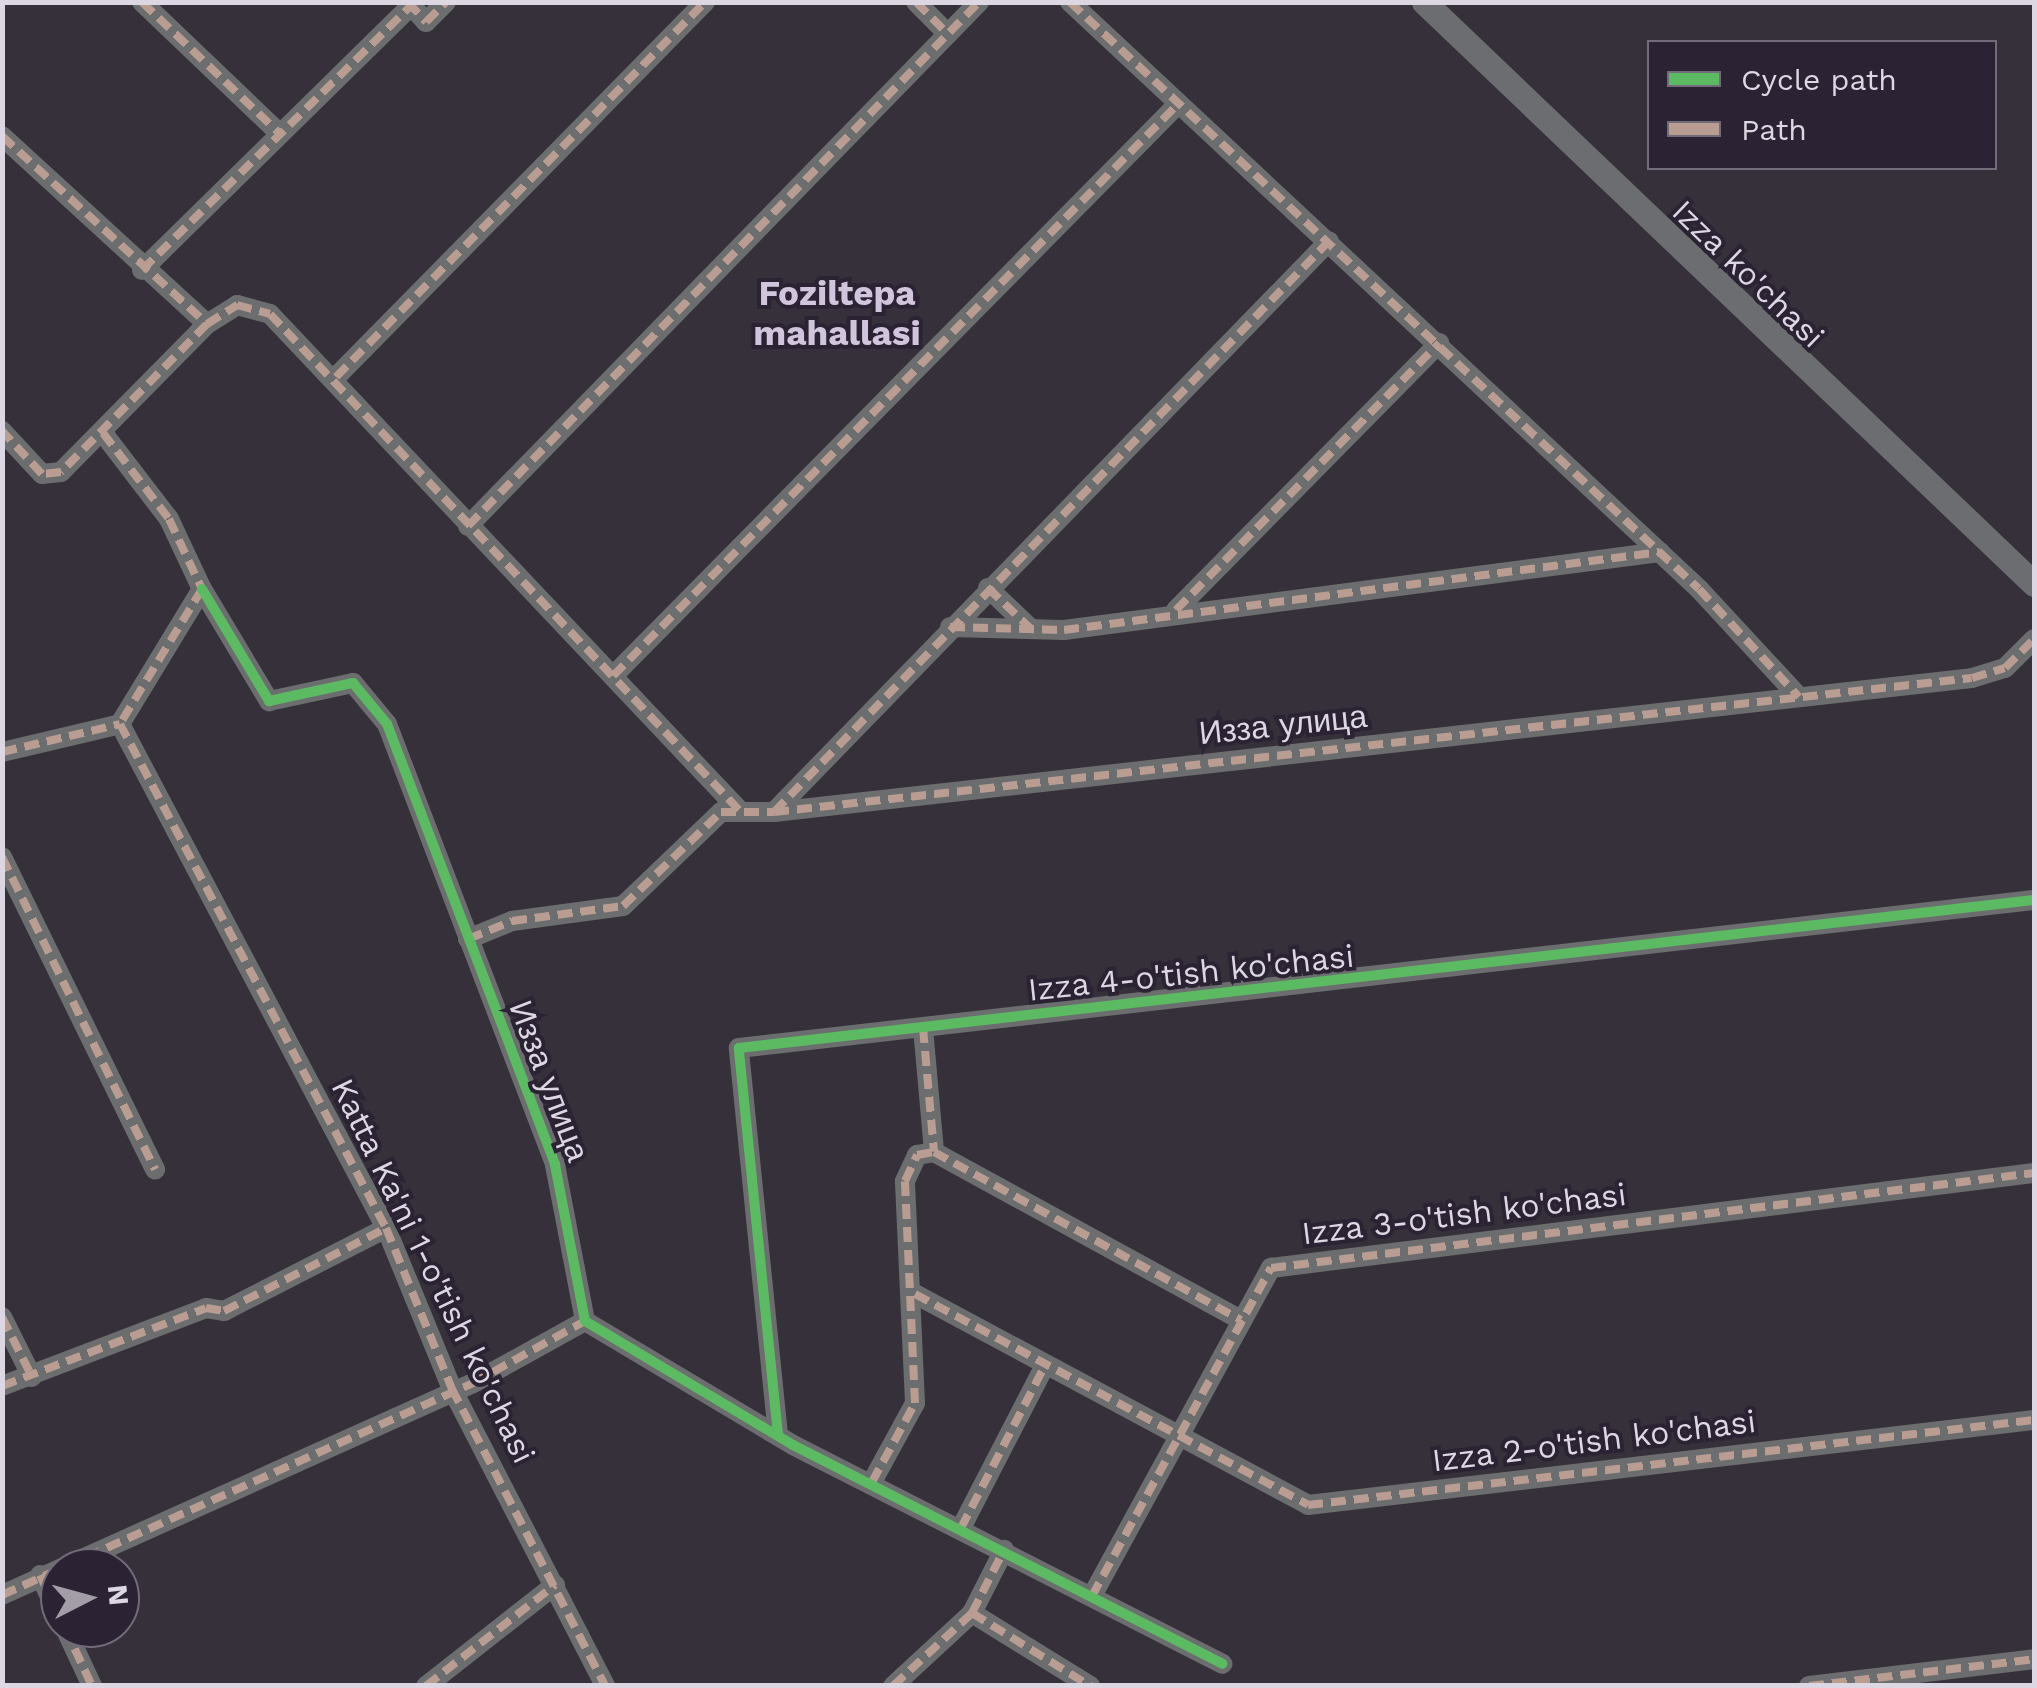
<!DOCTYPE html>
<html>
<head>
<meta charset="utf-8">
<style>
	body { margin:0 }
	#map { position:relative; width:2037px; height:1688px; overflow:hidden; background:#35303a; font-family:"Work Sans",sans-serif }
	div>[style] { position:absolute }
	.minor>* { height:20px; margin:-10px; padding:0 10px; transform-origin:10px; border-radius:10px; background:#6b6d6e }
	.major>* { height:25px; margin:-12.5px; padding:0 12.5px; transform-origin:12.5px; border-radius:12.5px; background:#6c6d71 }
	.quiet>* { height:8px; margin-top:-4px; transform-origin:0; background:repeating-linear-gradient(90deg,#b99d93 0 15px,transparent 0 23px) }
	.cycleway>* { height:10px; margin:-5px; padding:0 5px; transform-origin:5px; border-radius:5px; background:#5cba63 }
	span { translate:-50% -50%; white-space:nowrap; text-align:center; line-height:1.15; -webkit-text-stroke:8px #2b2334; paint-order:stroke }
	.street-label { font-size:32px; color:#dcd7e2 }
	.neighbourhood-label { font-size:35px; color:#d0c5dc; font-weight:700 }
	.frame { position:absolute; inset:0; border:5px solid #dcd7e2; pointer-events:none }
	.legend { position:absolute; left:1647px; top:40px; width:350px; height:130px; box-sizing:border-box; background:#2b2334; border:2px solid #726b7a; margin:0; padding:12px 18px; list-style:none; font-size:30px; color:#dcd7e2 }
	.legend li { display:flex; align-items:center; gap:20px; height:50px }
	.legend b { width:50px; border:2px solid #726b7a }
	.north { position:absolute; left:40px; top:1548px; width:100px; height:100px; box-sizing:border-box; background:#2b2334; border:2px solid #726b7a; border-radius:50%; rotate:84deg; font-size:28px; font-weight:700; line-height:40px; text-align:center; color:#dcd7e2 }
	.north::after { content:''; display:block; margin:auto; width:35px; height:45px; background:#a29da7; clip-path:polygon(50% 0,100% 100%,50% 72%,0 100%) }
</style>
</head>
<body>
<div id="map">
	<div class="minor">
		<div style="left:142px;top:2px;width:191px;rotate:43.7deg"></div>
		<div style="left:408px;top:2px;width:27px;rotate:48deg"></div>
		<div style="left:426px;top:22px;width:28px;rotate:-45deg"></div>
		<div style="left:916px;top:2px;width:45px;rotate:45deg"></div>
		<div style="left:1070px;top:2px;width:860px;rotate:43.02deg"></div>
		<div style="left:1699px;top:589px;width:147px;rotate:47.2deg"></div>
		<div style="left:2px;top:136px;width:278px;rotate:42.5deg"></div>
		<div style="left:207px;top:324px;width:208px;rotate:134.6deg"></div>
		<div style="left:61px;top:472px;width:19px;rotate:174deg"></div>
		<div style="left:42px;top:474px;width:59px;rotate:-132.9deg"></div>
		<div style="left:142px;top:270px;width:377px;rotate:-44.5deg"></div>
		<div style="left:207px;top:324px;width:36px;rotate:-32deg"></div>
		<div style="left:237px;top:305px;width:34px;rotate:15deg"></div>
		<div style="left:270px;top:314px;width:685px;rotate:46.6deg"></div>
		<div style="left:336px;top:377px;width:526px;rotate:-45.46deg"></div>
		<div style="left:103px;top:433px;width:108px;rotate:52.5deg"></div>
		<div style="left:169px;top:519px;width:77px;rotate:64.8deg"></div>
		<div style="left:202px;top:589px;width:158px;rotate:121.3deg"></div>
		<div style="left:468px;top:526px;width:732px;rotate:-45.72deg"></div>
		<div style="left:988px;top:588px;width:59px;rotate:43.6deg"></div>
		<div style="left:202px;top:589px;width:131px;rotate:59.1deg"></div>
		<div style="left:269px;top:701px;width:86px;rotate:-12.1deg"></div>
		<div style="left:353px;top:683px;width:53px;rotate:50.3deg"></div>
		<div style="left:387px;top:724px;width:472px;rotate:69.1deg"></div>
		<div style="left:555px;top:1165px;width:159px;rotate:79.1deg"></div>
		<div style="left:585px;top:1321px;width:242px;rotate:30.8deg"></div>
		<div style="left:793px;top:1445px;width:482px;rotate:27deg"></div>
		<div style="left:1176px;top:610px;width:375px;rotate:-45.4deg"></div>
		<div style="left:950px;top:627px;width:114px;rotate:1.5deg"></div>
		<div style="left:1064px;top:630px;width:601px;rotate:-7.46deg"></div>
		<div style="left:613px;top:676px;width:804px;rotate:-45.35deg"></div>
		<div style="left:120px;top:724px;width:570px;rotate:62.18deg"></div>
		<div style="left:386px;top:1228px;width:174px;rotate:67.7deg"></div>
		<div style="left:452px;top:1389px;width:334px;rotate:62.7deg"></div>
		<div style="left:2px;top:752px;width:121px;rotate:-13.3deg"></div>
		<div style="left:774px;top:812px;width:1205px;rotate:-6.38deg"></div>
		<div style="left:1972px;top:678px;width:34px;rotate:-17deg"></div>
		<div style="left:2005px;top:668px;width:41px;rotate:-45deg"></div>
		<div style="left:2px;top:857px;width:348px;rotate:63.9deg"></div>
		<div style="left:468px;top:939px;width:48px;rotate:-22.2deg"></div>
		<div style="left:512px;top:921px;width:112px;rotate:-7.7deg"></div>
		<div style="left:623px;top:906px;width:136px;rotate:-43.8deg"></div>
		<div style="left:721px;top:812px;width:53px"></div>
		<div style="left:774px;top:812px;width:796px;rotate:-45.81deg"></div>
		<div style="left:923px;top:1028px;width:124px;rotate:84.9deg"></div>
		<div style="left:915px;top:1294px;width:446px;rotate:28.2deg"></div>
		<div style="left:1308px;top:1505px;width:731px;rotate:-6.68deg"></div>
		<div style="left:2px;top:1317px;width:67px;rotate:63.4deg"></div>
		<div style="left:2px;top:1386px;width:218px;rotate:-20.9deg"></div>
		<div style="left:206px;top:1308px;width:18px;rotate:9deg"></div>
		<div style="left:224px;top:1311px;width:182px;rotate:-27.1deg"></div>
		<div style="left:778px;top:1435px;width:389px;rotate:-95.8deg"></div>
		<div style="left:739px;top:1048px;width:1303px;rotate:-6.52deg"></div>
		<div style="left:872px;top:1482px;width:90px;rotate:-61.4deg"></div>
		<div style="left:915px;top:1403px;width:222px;rotate:-92.6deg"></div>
		<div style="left:905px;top:1181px;width:29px;rotate:-65deg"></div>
		<div style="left:917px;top:1155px;width:17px;rotate:-10deg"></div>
		<div style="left:934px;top:1152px;width:350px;rotate:28.7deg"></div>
		<div style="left:961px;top:1528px;width:183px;rotate:-62.7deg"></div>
		<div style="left:40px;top:1575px;width:47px;rotate:65.1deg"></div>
		<div style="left:2px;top:1595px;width:517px;rotate:-24.23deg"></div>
		<div style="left:473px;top:1383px;width:128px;rotate:-29deg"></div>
		<div style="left:1092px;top:1596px;width:374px;rotate:-61.4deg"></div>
		<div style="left:1271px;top:1268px;width:769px;rotate:-7.1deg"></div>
		<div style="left:972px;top:1613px;width:139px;rotate:31.7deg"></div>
		<div style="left:65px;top:1628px;width:64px;rotate:65deg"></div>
		<div style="left:426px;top:1686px;width:164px;rotate:-38.1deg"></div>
		<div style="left:893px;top:1686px;width:108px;rotate:-42.7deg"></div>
		<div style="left:972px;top:1613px;width:71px;rotate:-63.1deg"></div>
		<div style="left:1809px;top:1686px;width:227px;rotate:-6.8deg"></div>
	</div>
	<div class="major">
		<div style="left:1424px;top:2px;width:843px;rotate:43.65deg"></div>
	</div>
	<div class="quiet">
		<div style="left:142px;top:2px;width:191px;rotate:43.7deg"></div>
		<div style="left:408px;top:2px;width:27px;rotate:48deg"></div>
		<div style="left:426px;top:22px;width:28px;rotate:-45deg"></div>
		<div style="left:916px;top:2px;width:45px;rotate:45deg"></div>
		<div style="left:1070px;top:2px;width:860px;rotate:43.02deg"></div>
		<div style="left:1699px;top:589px;width:147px;rotate:47.2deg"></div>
		<div style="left:2px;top:136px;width:278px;rotate:42.5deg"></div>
		<div style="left:207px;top:324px;width:208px;rotate:134.6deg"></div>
		<div style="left:61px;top:472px;width:19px;rotate:174deg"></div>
		<div style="left:42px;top:474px;width:59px;rotate:-132.9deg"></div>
		<div style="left:142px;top:270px;width:377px;rotate:-44.5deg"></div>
		<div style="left:207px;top:324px;width:36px;rotate:-32deg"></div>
		<div style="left:237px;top:305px;width:34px;rotate:15deg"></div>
		<div style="left:270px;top:314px;width:685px;rotate:46.6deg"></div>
		<div style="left:336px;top:377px;width:526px;rotate:-45.46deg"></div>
		<div style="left:103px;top:433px;width:108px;rotate:52.5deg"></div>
		<div style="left:169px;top:519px;width:77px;rotate:64.8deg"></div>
		<div style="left:202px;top:589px;width:158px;rotate:121.3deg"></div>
		<div style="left:468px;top:526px;width:732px;rotate:-45.72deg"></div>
		<div style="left:988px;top:588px;width:59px;rotate:43.6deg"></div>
		<div style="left:1176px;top:610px;width:375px;rotate:-45.4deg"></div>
		<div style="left:950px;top:627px;width:114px;rotate:1.5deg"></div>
		<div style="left:1064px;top:630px;width:601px;rotate:-7.46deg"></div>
		<div style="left:613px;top:676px;width:804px;rotate:-45.35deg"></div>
		<div style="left:120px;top:724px;width:570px;rotate:62.18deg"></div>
		<div style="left:386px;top:1228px;width:174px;rotate:67.7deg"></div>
		<div style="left:452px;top:1389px;width:334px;rotate:62.7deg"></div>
		<div style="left:2px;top:752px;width:121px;rotate:-13.3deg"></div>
		<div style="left:774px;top:812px;width:1205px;rotate:-6.38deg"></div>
		<div style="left:1972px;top:678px;width:34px;rotate:-17deg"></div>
		<div style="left:2005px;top:668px;width:41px;rotate:-45deg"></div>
		<div style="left:2px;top:857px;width:348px;rotate:63.9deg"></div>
		<div style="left:468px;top:939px;width:48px;rotate:-22.2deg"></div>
		<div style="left:512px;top:921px;width:112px;rotate:-7.7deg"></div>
		<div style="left:623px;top:906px;width:136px;rotate:-43.8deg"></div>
		<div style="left:721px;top:812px;width:53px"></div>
		<div style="left:774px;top:812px;width:796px;rotate:-45.81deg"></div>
		<div style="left:923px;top:1028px;width:124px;rotate:84.9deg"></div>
		<div style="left:915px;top:1294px;width:446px;rotate:28.2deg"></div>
		<div style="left:1308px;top:1505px;width:731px;rotate:-6.68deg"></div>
		<div style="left:2px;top:1317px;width:67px;rotate:63.4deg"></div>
		<div style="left:2px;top:1386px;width:218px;rotate:-20.9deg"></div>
		<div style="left:206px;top:1308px;width:18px;rotate:9deg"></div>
		<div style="left:224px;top:1311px;width:182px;rotate:-27.1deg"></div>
		<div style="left:872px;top:1482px;width:90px;rotate:-61.4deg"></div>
		<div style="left:915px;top:1403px;width:222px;rotate:-92.6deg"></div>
		<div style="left:905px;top:1181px;width:29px;rotate:-65deg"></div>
		<div style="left:917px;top:1155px;width:17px;rotate:-10deg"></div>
		<div style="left:934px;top:1152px;width:350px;rotate:28.7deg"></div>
		<div style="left:961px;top:1528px;width:183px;rotate:-62.7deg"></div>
		<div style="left:40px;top:1575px;width:47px;rotate:65.1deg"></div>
		<div style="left:2px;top:1595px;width:517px;rotate:-24.23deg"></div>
		<div style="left:473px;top:1383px;width:128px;rotate:-29deg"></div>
		<div style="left:1092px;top:1596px;width:374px;rotate:-61.4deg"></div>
		<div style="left:1271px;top:1268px;width:769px;rotate:-7.1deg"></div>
		<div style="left:972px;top:1613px;width:139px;rotate:31.7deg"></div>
		<div style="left:65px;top:1628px;width:64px;rotate:65deg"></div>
		<div style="left:426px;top:1686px;width:164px;rotate:-38.1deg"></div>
		<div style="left:893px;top:1686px;width:108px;rotate:-42.7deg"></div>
		<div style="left:972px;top:1613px;width:71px;rotate:-63.1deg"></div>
		<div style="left:1809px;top:1686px;width:227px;rotate:-6.8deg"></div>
	</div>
	<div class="cycleway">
		<div style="left:202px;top:589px;width:131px;rotate:59.1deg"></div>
		<div style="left:269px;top:701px;width:86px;rotate:-12.1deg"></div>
		<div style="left:353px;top:683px;width:53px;rotate:50.3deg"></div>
		<div style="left:387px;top:724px;width:472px;rotate:69.1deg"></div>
		<div style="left:555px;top:1165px;width:159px;rotate:79.1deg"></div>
		<div style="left:585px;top:1321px;width:242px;rotate:30.8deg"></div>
		<div style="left:793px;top:1445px;width:482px;rotate:27deg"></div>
		<div style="left:778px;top:1435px;width:389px;rotate:-95.8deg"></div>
		<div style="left:739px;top:1048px;width:1303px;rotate:-6.52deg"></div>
	</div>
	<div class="street-label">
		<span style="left:1748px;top:274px;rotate:44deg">Izza ko'chasi</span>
		<span style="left:1283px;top:725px;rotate:-6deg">Изза улица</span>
		<span style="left:1191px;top:973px;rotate:-6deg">Izza 4-o'tish ko'chasi</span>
		<span style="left:549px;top:1081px;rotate:69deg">Изза улица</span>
		<span style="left:1464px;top:1214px;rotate:-7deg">Izza 3-o'tish ko'chasi</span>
		<span style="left:433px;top:1271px;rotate:64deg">Katta Ka'ni 1-o'tish ko'chasi</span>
		<span style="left:1594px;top:1441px;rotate:-7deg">Izza 2-o'tish ko'chasi</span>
	</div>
	<div class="neighbourhood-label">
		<span style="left:837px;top:313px">Foziltepa<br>mahallasi</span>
	</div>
	<div class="frame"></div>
	<ul class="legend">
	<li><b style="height:12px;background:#5cba63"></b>Cycle path</li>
	<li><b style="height:12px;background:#b99d93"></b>Path</li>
	</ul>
	<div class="north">N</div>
</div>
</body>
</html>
